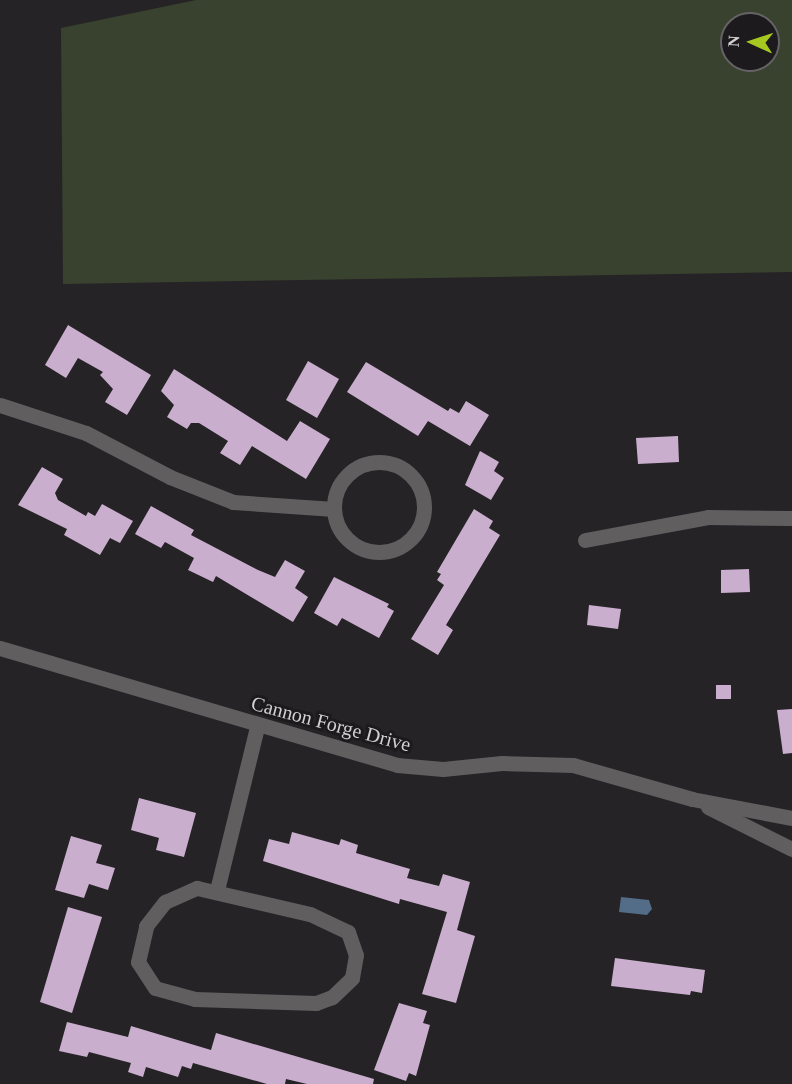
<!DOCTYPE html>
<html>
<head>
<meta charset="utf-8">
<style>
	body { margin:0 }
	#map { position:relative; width:792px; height:1084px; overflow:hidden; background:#252326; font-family:Georgia,serif }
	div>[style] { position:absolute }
	.green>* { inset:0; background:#38422f }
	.water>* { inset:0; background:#536c87 }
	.building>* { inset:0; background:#c9aecd }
	.minor>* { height:15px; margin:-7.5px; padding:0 7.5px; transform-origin:7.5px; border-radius:7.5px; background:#605e5f }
	.minor>.ring { margin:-7.5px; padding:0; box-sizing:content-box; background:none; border:15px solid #605e5f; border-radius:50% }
	span { translate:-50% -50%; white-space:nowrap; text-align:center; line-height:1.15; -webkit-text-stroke:6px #1c1a1c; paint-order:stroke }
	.street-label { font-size:20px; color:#d2d0d2 }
	.north { position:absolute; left:720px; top:12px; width:60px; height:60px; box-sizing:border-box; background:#1c1a1c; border:2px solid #656365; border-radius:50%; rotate:273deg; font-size:16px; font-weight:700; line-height:24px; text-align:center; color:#d2d0d2 }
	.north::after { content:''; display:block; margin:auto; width:21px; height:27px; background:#a6c820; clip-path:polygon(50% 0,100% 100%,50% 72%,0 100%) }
</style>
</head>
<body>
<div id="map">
	<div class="green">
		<div style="clip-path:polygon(evenodd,196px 0,792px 0,792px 272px,63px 284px,61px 28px,196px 0,732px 24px,768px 24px,768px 60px,732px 60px,732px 24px)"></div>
	</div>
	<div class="water">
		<div style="clip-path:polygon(621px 897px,649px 900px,652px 909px,647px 915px,619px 912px)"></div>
	</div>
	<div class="building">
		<div style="clip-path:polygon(68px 325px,151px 375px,127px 415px,105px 402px,113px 389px,100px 375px,103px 372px,78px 358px,66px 378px,45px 365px)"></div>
		<div style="clip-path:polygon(308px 361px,339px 379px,317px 418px,286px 400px)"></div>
		<div style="clip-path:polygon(366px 362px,448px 411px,450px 408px,459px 413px,466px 401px,489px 415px,470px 446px,428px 421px,418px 436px,347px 392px)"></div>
		<div style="clip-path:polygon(174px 369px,287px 441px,300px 421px,330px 439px,306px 479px,252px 446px,240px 465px,220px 453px,228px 441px,199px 423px,191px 423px,187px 429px,167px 417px,174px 405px,161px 391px)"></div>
		<div style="clip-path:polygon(678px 436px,679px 462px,638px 464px,636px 438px)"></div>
		<div style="clip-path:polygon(480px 451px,499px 462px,494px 471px,504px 478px,491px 500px,465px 485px)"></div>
		<div style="clip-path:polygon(42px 467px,63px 479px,55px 493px,58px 500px,86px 516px,88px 512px,95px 516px,102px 504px,133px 521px,120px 543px,110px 538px,100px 555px,64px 535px,67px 529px,18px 505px)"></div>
		<div style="clip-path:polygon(151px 506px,194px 530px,191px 535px,258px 570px,275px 577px,285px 560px,305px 571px,295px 588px,308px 597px,293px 622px,216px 576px,213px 582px,188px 570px,194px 558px,165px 542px,161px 548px,135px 534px)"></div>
		<div style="clip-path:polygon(474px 509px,493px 521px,489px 528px,500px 535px,446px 625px,453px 630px,438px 655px,411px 639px,444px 585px,437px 580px,441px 574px,437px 572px)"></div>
		<div style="clip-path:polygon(749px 569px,750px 592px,721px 593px,721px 570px)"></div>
		<div style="clip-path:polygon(334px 577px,389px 604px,387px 607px,394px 611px,379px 638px,342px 618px,337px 626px,314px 613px)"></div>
		<div style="clip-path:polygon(589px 605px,621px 609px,618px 629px,587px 625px)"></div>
		<div style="clip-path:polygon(716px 685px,731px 685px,731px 699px,716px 699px)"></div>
		<div style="clip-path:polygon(792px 709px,792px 753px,783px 754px,777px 710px)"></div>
		<div style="clip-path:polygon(139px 798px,196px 813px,184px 857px,156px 850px,159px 838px,131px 830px)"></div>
		<div style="clip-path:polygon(292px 832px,339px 845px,341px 839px,358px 845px,356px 853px,410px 869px,407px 878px,439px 886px,443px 874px,470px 882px,457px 930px,475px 936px,456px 1003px,422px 994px,447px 912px,400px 899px,399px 904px,263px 861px,269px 839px,289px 844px)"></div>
		<div style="clip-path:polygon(71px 836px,102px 845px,96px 863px,115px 868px,108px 890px,89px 884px,84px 898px,55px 890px)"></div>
		<div style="clip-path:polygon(68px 907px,102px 917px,72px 1013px,40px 1002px)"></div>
		<div style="clip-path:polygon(615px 958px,705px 970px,702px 993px,691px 991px,690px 995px,611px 986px)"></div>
		<div style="clip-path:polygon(399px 1003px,427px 1011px,423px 1023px,430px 1025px,416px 1076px,409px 1073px,406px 1081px,374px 1070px)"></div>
		<div style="clip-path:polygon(67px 1022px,128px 1037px,131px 1026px,211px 1050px,216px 1033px,374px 1079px,373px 1084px,307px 1084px,286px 1079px,285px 1084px,267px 1084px,193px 1063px,191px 1069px,182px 1066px,178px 1077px,146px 1067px,143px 1077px,128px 1072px,131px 1063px,89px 1052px,87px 1057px,59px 1051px)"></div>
	</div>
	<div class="minor">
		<div style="left:0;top:405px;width:90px;rotate:18deg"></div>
		<div style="left:86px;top:433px;width:95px;rotate:27.6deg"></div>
		<div style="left:170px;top:477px;width:68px;rotate:21.6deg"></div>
		<div style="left:233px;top:502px;width:101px;rotate:4deg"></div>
		<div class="ring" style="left:334px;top:462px;width:75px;height:75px"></div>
		<div style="left:585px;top:540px;width:125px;rotate:-10.6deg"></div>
		<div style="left:708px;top:517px;width:84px;rotate:0.7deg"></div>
		<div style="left:0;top:648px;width:414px;rotate:16.4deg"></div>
		<div style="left:397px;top:765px;width:46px;rotate:5deg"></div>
		<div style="left:443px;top:769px;width:59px;rotate:-5.8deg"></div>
		<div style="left:502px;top:763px;width:71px;rotate:1.6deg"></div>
		<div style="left:573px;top:765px;width:124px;rotate:15.9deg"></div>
		<div style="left:692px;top:799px;width:102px;rotate:10.8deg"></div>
		<div style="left:708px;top:807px;width:94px;rotate:26.6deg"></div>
		<div style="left:197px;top:888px;width:116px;rotate:13deg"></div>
		<div style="left:310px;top:914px;width:42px;rotate:25.3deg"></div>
		<div style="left:348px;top:932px;width:24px;rotate:71deg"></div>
		<div style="left:356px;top:955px;width:23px;rotate:100deg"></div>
		<div style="left:352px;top:978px;width:28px;rotate:136deg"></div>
		<div style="left:332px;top:997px;width:17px;rotate:159deg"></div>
		<div style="left:316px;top:1003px;width:121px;rotate:-178.1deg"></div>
		<div style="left:195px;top:999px;width:41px;rotate:-164.6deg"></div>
		<div style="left:155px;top:988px;width:31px;rotate:-123deg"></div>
		<div style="left:138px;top:962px;width:37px;rotate:-77deg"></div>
		<div style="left:146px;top:926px;width:31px;rotate:-52deg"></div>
		<div style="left:165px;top:902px;width:35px;rotate:-24deg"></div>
		<div style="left:217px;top:890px;width:168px;rotate:-76.2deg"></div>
	</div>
	<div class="street-label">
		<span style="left:331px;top:724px;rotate:15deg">Cannon Forge Drive</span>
	</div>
	<div class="north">N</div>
</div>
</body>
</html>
